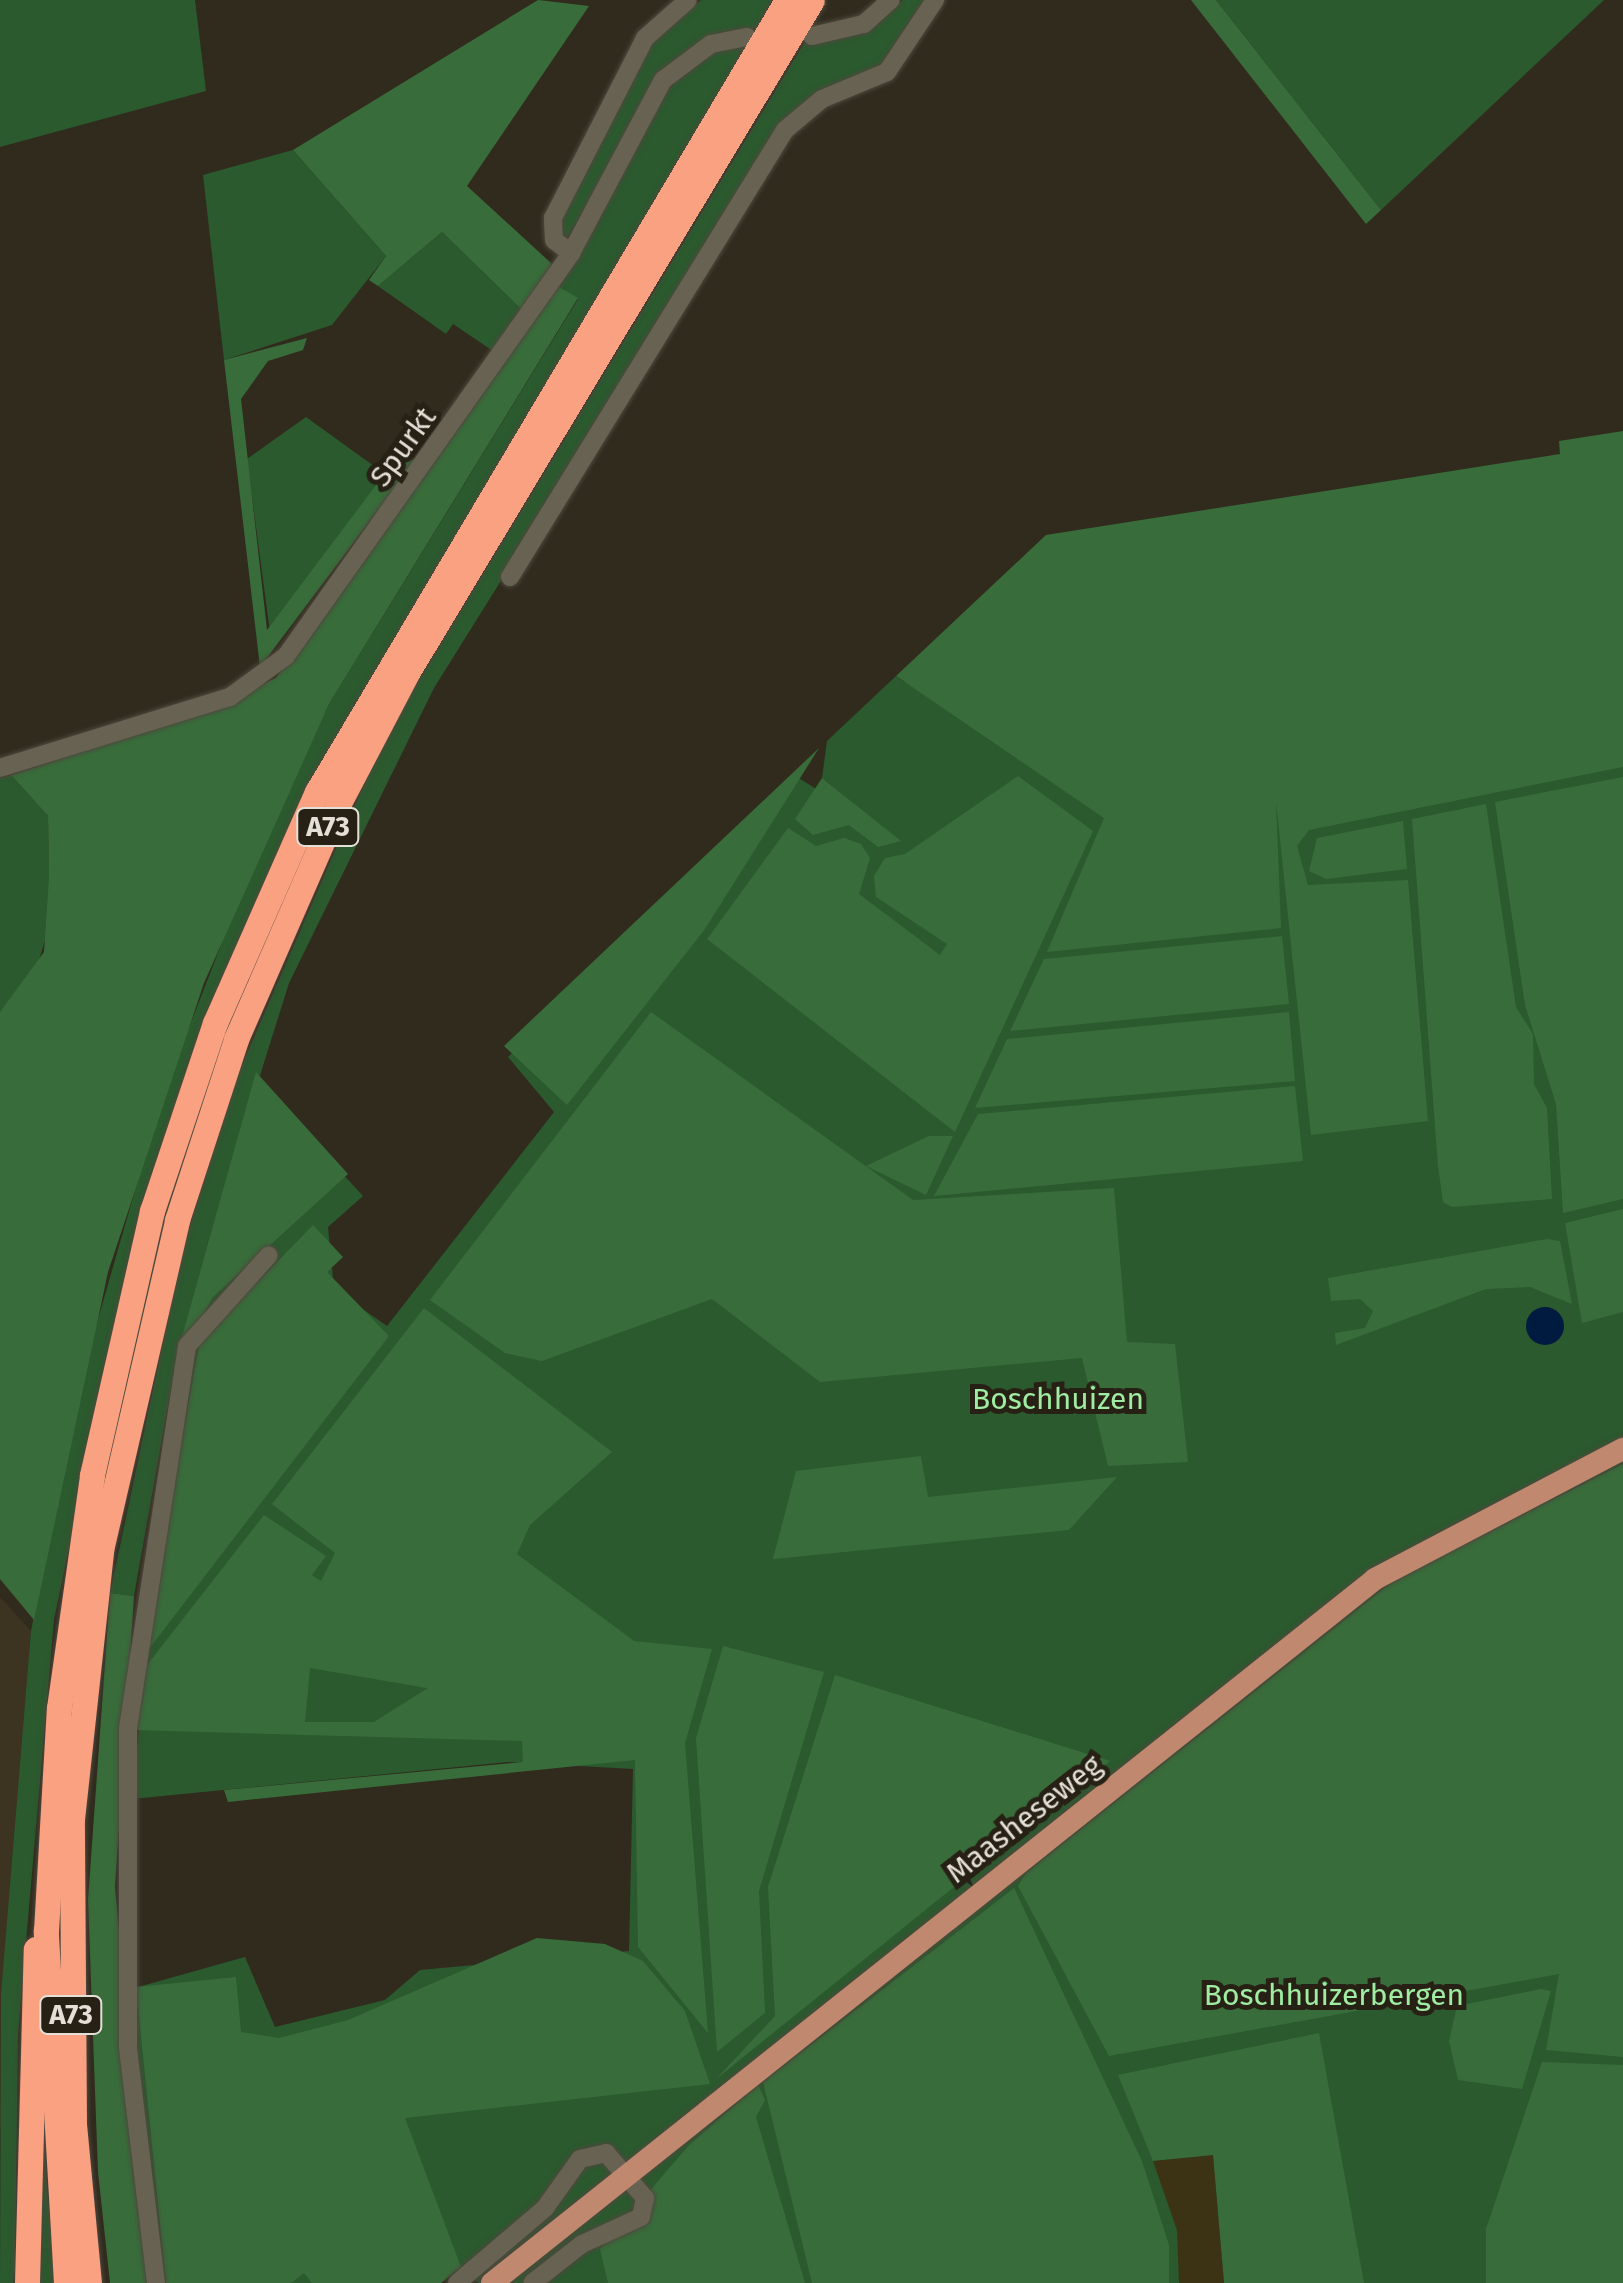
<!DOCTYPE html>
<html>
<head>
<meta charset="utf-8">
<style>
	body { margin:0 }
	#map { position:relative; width:1623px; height:2283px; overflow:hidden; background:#312b1e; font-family:"Fira Sans",sans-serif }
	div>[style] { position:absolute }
	.built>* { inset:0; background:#3c3320 }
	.green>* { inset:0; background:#2a5a2e }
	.forest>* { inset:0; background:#386d3b }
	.sand>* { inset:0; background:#3b3313 }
	.water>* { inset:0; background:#001b3f }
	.round { border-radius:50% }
	.roads { filter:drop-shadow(0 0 2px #4e483d) drop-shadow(0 0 2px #4e483d) }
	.minor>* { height:18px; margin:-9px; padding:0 9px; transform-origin:9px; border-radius:9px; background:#686253 }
	.major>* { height:22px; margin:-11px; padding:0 11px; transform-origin:11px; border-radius:11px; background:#c0886f }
	.highway>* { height:25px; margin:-12.5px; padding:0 12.5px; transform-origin:12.5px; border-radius:12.5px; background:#faa181 }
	span { translate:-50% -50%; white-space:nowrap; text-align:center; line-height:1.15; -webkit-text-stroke:10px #272115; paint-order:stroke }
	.shield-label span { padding:2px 8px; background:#272115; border:2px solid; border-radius:8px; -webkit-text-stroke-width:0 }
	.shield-label { font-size:28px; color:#e4e0d8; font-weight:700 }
	.street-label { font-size:30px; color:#e4e0d8 }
	.park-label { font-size:30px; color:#9feca2 }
</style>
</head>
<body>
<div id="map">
	<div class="built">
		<div style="clip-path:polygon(0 1597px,31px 1631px,0 2139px)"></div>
	</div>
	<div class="green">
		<div style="clip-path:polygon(0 0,195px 0,206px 91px,0 147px)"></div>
		<div style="clip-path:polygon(701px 0,772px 0,756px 29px,708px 37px,665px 67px,564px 244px,557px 221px,653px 38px)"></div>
		<div style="clip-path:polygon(903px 0,929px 0,888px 65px,792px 114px,434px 688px,289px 983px,186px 1311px,258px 1082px,363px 1196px,328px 1227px,334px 1289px,387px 1326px,554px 1112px,508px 1057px,797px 777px,900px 841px,822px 778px,827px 741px,896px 676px,904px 682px,1623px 444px,1623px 2283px,479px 2283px,456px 2267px,438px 2283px,134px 2283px,106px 1996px,245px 1957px,275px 2027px,385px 2000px,420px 1970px,629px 1951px,633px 1769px,508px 1762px,132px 1799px,177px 1354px,134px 1596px,110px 1593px,183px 1248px,235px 1081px,385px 736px,806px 40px,863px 31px)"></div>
		<div style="clip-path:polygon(1216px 0,1604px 0,1381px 210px)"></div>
		<div style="clip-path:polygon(749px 43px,312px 784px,122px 1293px,54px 1620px,18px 2034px,15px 2271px,13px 2283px,0 2283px,1px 1994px,31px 1631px,84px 1368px,161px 1100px,242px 891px,329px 704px,578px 299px,556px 285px,665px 90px,710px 52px)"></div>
		<div style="clip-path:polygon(293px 150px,386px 256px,332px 325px,224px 360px,203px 175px)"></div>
		<div style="clip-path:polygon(442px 232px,522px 310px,493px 351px,453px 324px,446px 334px,378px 286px)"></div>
		<div style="clip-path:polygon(306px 417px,385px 474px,270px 632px,247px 459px)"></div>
		<div style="clip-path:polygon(11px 775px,48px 816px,50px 923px,35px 974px,0 1012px,0 778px)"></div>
		<div style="clip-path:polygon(41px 2070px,44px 2147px,55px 2283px,31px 2283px)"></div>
	</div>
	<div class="forest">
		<div style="clip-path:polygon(538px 0,589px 6px,467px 186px,552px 264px,522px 310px,442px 232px,378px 286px,369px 280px,386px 256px,293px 150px)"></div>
		<div style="clip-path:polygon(1191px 0,1216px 0,1381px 210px,1366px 224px)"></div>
		<div style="clip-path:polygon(556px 285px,578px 298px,329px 704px,204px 983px,108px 1272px,34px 1620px,0 1579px,0 1012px,44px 952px,49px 878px,48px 816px,11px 775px,187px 718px,276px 678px)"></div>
		<div style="clip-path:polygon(307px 338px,303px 350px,268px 361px,241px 399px,267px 630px,401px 452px,415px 461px,260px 667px,224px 360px)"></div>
		<div style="clip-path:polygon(1623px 431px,1623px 767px,1309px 830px,1297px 846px,1308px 885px,1408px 880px,1428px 1121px,1311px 1135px,1276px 801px,1281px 928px,1047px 952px,1104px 818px,896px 676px,1046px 535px,1560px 454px,1559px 441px)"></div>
		<div style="clip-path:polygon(819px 748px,705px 929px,567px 1105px,504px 1046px)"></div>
		<div style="clip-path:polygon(1018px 776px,1093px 831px,955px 1132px,707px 939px,788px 828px,816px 846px,844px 838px,861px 844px,870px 858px,859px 894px,940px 955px,947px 944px,876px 897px,874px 876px,885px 858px,905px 854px)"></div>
		<div style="clip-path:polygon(1623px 777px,1623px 1199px,1563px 1213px,1556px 1104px,1525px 1005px,1495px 802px)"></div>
		<div style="clip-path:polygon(822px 778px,901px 841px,878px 847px,849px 825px,813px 835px,795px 819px)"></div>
		<div style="clip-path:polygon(1486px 804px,1516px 1007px,1533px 1034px,1534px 1084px,1547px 1108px,1552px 1199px,1452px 1207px,1443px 1202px,1438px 1166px,1412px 819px)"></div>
		<div style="clip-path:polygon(1403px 821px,1407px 869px,1326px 879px,1309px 871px,1317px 838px)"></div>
		<div style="clip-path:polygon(1282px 936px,1289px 1004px,1010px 1031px,1044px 959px)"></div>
		<div style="clip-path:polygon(651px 1012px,913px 1200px,1114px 1188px,1127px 1342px,1175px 1344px,1188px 1462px,1108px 1466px,1082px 1358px,820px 1382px,712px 1299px,542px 1361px,505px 1353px,430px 1300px)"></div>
		<div style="clip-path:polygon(1289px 1012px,1295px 1081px,975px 1108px,1007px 1039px)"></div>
		<div style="clip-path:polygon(256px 1072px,348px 1174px,213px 1297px,173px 1369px)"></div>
		<div style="clip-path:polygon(1295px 1086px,1303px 1161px,934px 1196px,978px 1114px)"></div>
		<div style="clip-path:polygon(929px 1136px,953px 1136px,926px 1195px,866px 1166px)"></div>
		<div style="clip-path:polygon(1623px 1209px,1623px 1312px,1582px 1323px,1565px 1223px)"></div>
		<div style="clip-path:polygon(313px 1225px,343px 1257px,327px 1272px,389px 1336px,142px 1658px,200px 1341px)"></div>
		<div style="clip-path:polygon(1547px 1239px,1560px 1241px,1572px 1304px,1530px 1287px,1486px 1289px,1336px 1345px,1335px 1333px,1365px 1328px,1373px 1311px,1360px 1299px,1331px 1301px,1328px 1278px)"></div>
		<div style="clip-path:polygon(evenodd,424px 1308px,612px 1452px,530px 1525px,517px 1554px,634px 1641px,712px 1649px,685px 1743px,708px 2033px,638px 1947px,635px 1760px,228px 1802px,224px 1790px,523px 1762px,522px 1741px,135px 1730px,140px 1674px,264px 1515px,326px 1556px,312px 1575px,321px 1581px,335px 1553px,272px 1504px,424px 1308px,310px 1668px,427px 1688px,428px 1688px,374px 1722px,305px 1722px,310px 1668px)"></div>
		<div style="clip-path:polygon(921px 1456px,928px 1497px,1117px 1477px,1069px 1530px,773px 1559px,796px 1471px)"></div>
		<div style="clip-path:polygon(1623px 1464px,1623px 2057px,1546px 2050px,1559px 1974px,1109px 2056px,1018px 1886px,1026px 1873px,1395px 1580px)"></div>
		<div style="clip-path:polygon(110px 1593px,134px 1596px,115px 1887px,151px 2283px,110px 2283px,98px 2172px,88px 1900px)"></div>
		<div style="clip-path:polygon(723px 1646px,824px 1672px,759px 1891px,765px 2013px,717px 2052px,696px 1738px)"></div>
		<div style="clip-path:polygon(835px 1675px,1110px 1761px,716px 2079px,775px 2016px,768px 1887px)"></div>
		<div style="clip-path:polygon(1014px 1888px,1142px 2161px,1169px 2245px,1169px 2283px,812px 2283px,763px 2082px)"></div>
		<div style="clip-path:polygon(537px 1938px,605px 1944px,643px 1961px,685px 2011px,710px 2084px,405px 2118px,461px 2267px,441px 2283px,312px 2283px,304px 2273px,291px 2283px,166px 2283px,136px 1987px,236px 1977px,241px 2032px,279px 2038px,348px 2020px)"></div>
		<div style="clip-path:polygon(1541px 1989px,1551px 1991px,1522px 2089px,1458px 2080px,1449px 2041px,1457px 2006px)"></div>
		<div style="clip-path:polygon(1319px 2033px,1364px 2283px,1224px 2283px,1213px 2156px,1153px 2161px,1118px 2075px)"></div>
		<div style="clip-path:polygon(1542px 2062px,1623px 2065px,1623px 2283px,1486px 2283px,1486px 2229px)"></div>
		<div style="clip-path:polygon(758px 2085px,765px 2100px,756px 2117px,805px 2283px,608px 2283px,600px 2249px,689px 2145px)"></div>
	</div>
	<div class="sand">
		<div style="clip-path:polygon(1213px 2155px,1224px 2283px,1179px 2283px,1177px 2230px,1153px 2161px)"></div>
	</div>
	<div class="water">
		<div class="round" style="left:1526px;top:1307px;width:38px;height:38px"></div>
	</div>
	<div class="roads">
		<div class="minor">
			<div style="left:812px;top:36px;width:53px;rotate:-13deg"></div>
			<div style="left:864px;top:24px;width:36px;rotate:-42deg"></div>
			<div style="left:571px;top:253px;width:21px;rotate:-143deg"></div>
			<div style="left:554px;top:240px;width:22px;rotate:-93deg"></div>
			<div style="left:553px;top:218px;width:202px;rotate:-62.9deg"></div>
			<div style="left:645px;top:38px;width:57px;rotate:-41.5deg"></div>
			<div style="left:510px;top:577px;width:525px;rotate:-58.4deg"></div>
			<div style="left:785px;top:130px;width:48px;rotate:-40deg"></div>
			<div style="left:822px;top:99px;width:70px;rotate:-22.6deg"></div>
			<div style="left:887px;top:72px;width:87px;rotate:-56.3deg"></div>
			<div style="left:0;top:768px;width:241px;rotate:-17.2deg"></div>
			<div style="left:230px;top:697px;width:69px;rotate:-36.2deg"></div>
			<div style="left:286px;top:656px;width:494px;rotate:-54.7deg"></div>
			<div style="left:571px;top:253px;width:196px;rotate:-62deg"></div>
			<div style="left:663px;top:80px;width:60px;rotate:-36.9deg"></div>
			<div style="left:711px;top:44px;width:37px;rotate:-11deg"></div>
			<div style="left:156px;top:2283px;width:238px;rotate:-96.8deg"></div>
			<div style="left:128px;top:2047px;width:319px;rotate:-90deg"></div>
			<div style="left:128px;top:1728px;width:387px;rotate:-81.2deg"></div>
			<div style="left:187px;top:1346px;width:122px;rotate:-48deg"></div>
			<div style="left:457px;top:2283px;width:116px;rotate:-40.4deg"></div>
			<div style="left:545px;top:2208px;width:60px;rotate:-54.5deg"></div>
			<div style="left:580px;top:2159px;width:27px;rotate:-13deg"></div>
			<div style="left:606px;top:2153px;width:60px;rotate:49.1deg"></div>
			<div style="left:645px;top:2198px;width:19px;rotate:102deg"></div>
			<div style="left:641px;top:2217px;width:65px;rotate:155.4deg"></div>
			<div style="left:582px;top:2244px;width:63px;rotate:142deg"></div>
		</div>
		<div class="major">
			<div style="left:492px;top:2283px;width:1129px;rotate:-38.56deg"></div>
			<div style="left:1375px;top:1579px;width:280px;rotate:-27.7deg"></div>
		</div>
		<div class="highway">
			<div style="left:27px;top:2283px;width:334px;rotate:-88.5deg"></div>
			<div style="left:66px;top:2283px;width:353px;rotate:-93.3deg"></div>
			<div style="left:46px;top:1931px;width:223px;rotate:-86.7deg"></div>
			<div style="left:59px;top:1708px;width:235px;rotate:-81.9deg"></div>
			<div style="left:92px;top:1475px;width:271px;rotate:-77.2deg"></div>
			<div style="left:152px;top:1211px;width:198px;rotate:-71.5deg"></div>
			<div style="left:215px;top:1023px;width:253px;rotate:-66.2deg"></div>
			<div style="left:317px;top:792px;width:921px;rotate:-59.31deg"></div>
			<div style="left:89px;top:2283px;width:160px;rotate:-95.4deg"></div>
			<div style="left:74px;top:2124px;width:305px;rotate:-90.4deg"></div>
			<div style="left:72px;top:1819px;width:271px;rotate:-83.8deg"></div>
			<div style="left:101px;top:1550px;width:339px;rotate:-77deg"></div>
			<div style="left:177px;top:1220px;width:190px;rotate:-71.9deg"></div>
			<div style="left:236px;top:1039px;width:255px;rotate:-66.4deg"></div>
			<div style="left:338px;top:805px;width:149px;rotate:-62.4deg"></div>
			<div style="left:407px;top:673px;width:785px;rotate:-58.96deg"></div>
		</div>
	</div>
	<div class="shield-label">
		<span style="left:328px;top:827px">A73</span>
		<span style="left:71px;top:2015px">A73</span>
	</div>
	<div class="street-label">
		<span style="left:403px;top:447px;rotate:-54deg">Spurkt</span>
		<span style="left:1024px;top:1819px;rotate:-38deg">Maasheseweg</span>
	</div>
	<div class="park-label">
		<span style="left:1058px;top:1399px">Boschhuizen</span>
		<span style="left:1334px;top:1995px">Boschhuizerbergen</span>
	</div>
</div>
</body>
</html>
